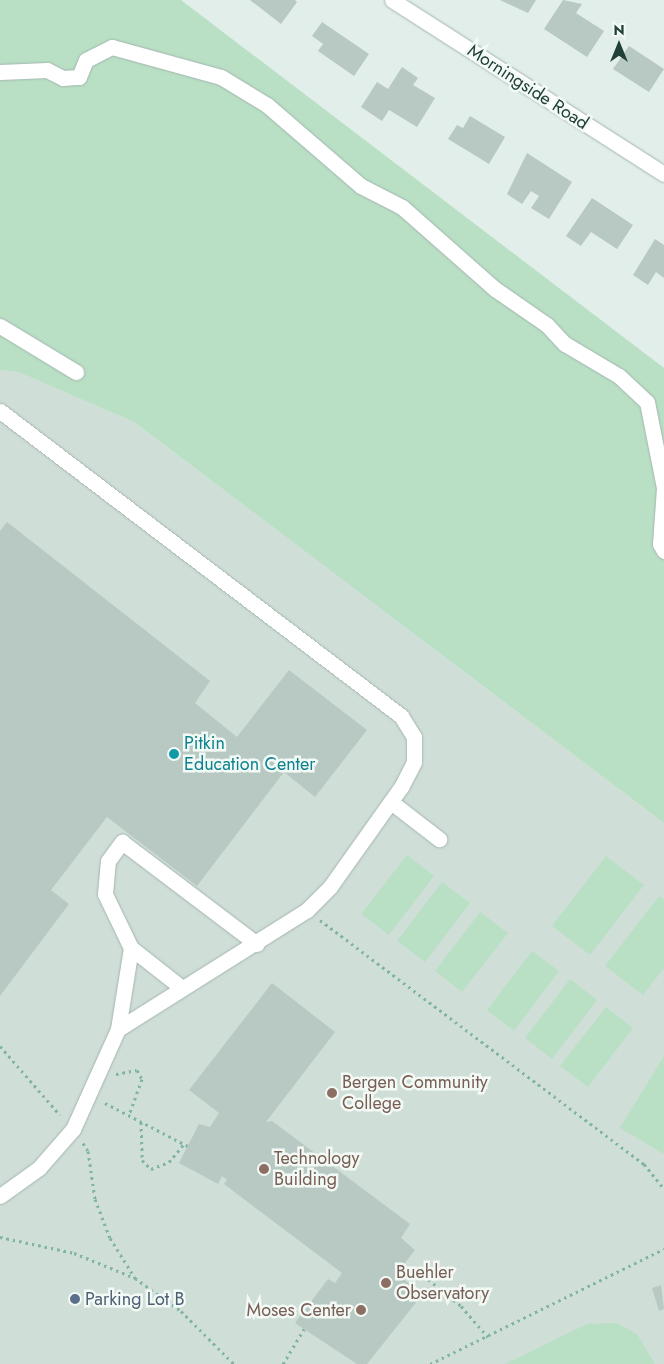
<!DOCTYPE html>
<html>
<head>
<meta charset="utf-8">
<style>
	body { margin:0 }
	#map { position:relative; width:664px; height:1364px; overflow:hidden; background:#e2eee9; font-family:Jost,sans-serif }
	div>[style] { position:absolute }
	.built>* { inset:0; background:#d0ded8 }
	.green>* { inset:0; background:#b9e0c5 }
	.building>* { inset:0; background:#b7c9c2 }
	.path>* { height:3px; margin-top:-1.5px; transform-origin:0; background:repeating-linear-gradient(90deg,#80b4a5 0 2.5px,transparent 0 6.5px) }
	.roads { filter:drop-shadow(0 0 1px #a4b6b0) drop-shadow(0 0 1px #a4b6b0) }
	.minor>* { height:15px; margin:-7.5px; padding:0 7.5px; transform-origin:7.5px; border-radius:7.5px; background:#fff }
	.dots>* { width:14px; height:14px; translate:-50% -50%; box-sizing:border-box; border:2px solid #f3faf6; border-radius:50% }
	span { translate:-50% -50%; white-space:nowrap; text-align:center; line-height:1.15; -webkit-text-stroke:5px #f3faf6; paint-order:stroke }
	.street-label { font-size:18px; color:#204038 }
	.culture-label { font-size:18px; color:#0d838f }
	.left { translate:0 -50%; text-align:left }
	.education-label { font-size:18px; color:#785e54 }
	.right { translate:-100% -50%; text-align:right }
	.service-label { font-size:18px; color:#4e5e75 }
	.north { position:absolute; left:594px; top:20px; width:50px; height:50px; -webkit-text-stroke:4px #f3faf6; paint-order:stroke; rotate:0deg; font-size:14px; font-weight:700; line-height:20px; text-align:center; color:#204038 }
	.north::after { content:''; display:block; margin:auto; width:18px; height:22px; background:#204038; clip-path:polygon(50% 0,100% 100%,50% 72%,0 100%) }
</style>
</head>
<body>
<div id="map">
	<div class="built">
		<div style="clip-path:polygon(0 370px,18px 372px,134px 422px,664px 823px,664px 1364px,0 1364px)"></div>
	</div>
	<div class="green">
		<div style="clip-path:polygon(0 0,181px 0,664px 368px,664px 823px,134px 422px,18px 372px,0 370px)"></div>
		<div style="clip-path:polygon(407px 855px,434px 876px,389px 935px,361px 914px)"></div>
		<div style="clip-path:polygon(606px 856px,644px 885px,590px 955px,552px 926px)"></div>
		<div style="clip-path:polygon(442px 882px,470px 903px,425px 962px,397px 941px)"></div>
		<div style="clip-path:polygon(659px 896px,664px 899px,664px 968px,643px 995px,605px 966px)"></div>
		<div style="clip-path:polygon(480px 912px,508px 933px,462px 992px,435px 971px)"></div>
		<div style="clip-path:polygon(532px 951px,559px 971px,514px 1031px,487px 1010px)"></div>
		<div style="clip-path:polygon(570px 979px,597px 1000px,552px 1059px,525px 1038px)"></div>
		<div style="clip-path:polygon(606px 1007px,633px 1028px,588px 1087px,560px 1066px)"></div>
		<div style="clip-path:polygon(664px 1056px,664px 1154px,620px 1128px)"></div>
		<div style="clip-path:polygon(617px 1323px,637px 1334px,655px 1364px,505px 1364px,587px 1324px)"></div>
	</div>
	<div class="building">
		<div style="clip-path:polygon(250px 0,295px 0,297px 2px,281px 24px)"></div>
		<div style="clip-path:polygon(500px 0,536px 0,528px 13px)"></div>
		<div style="clip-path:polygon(563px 0,582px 4px,576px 13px,604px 31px,587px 57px,544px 29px)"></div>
		<div style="clip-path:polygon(322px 22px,369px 54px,354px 76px,318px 51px,323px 44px,312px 36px)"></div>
		<div style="clip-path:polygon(629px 46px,664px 69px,649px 92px,613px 69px)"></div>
		<div style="clip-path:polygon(402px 67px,418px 78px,413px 85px,435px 98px,417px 127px,389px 110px,382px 121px,361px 107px,377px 82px,388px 89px)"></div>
		<div style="clip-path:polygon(470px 116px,505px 137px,489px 164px,448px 139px,457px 125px,463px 128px)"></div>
		<div style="clip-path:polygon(527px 153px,572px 182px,549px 219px,531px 208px,539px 196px,531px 191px,522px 204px,507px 194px)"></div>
		<div style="clip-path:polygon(592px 198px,633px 225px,617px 249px,591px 232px,581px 246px,566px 236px)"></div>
		<div style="clip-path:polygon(655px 239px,664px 245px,664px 278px,656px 272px,648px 285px,633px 275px)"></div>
		<div style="clip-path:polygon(7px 522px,210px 681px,195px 703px,237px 737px,289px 670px,367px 730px,315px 797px,284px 772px,197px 886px,107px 817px,51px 890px,69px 904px,0 996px,0 531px)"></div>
		<div style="clip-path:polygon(272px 983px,335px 1032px,266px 1122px,272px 1121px,410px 1224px,401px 1238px,415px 1250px,397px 1273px,422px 1295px,367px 1364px,357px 1364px,295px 1323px,328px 1279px,335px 1283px,342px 1273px,224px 1184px,227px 1180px,222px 1176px,218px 1184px,179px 1163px,199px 1124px,210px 1127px,219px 1113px,189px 1090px)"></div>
		<div style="clip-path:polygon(661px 1285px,664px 1309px,659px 1311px,652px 1288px)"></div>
	</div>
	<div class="path">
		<div style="left:320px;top:920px;width:406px;rotate:37deg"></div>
		<div style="left:644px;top:1164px;width:32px;rotate:51deg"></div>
		<div style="left:0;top:1046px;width:91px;rotate:49deg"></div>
		<div style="left:116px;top:1074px;width:21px;rotate:-11deg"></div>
		<div style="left:137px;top:1070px;width:10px;rotate:61deg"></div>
		<div style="left:142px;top:1079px;width:38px;rotate:110deg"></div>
		<div style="left:105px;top:1103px;width:93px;rotate:27.4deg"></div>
		<div style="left:141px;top:1122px;width:38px;rotate:88deg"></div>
		<div style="left:142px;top:1160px;width:13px;rotate:45deg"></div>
		<div style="left:151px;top:1169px;width:19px;rotate:-21deg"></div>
		<div style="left:169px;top:1162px;width:23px;rotate:-50deg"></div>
		<div style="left:83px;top:1143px;width:9px;rotate:58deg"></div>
		<div style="left:88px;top:1151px;width:49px;rotate:81.7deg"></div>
		<div style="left:95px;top:1199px;width:42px;rotate:69deg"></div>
		<div style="left:110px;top:1238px;width:47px;rotate:58deg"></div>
		<div style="left:0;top:1237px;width:76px;rotate:12.2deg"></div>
		<div style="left:74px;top:1253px;width:66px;rotate:22.3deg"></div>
		<div style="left:135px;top:1278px;width:57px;rotate:35.7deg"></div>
		<div style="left:181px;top:1311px;width:75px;rotate:45deg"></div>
		<div style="left:413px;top:1267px;width:62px;rotate:39.1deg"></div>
		<div style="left:461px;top:1306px;width:41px;rotate:48.9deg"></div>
		<div style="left:283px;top:1364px;width:41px;rotate:-59deg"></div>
		<div style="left:430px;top:1364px;width:261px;rotate:-26.2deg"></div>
	</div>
	<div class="roads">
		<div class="minor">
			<div style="left:392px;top:0;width:323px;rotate:32.6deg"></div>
			<div style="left:0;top:72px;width:47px;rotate:-2.4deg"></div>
			<div style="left:47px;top:70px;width:18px;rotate:27deg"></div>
			<div style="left:63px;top:78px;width:16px;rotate:-4deg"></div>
			<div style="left:79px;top:77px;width:18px;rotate:-68deg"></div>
			<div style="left:86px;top:60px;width:29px;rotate:-27deg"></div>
			<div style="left:112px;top:47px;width:113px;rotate:15.4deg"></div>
			<div style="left:221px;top:77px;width:54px;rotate:31.3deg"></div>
			<div style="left:267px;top:105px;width:124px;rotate:40.8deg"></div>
			<div style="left:361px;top:186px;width:46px;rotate:27.1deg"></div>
			<div style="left:402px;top:207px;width:124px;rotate:41.4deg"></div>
			<div style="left:495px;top:289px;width:63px;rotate:34.7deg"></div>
			<div style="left:547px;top:325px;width:26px;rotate:47deg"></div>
			<div style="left:565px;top:344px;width:63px;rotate:30.7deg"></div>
			<div style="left:619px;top:376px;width:38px;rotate:43deg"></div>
			<div style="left:647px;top:402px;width:88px;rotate:78.8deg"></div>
			<div style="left:664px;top:488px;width:56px;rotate:94.1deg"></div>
			<div style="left:660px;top:544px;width:8px;rotate:60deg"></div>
			<div style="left:0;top:326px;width:89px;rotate:31.2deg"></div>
			<div style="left:0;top:411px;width:504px;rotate:37.26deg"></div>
			<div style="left:401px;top:716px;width:25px;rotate:58deg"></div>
			<div style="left:414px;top:737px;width:25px;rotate:90deg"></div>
			<div style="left:414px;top:762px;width:28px;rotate:117deg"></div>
			<div style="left:401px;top:787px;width:123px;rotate:125.4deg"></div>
			<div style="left:330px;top:887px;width:33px;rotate:135deg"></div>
			<div style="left:307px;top:910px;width:223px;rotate:147.8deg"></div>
			<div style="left:118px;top:1029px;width:110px;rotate:114.2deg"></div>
			<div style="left:73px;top:1129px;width:52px;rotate:131.1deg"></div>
			<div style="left:39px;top:1168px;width:48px;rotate:144.3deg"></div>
			<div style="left:391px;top:802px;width:61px;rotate:37.6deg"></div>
			<div style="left:131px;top:948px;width:65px;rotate:38.1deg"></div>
			<div style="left:118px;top:1029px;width:82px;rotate:-80.9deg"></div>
			<div style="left:131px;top:948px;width:60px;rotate:-115.7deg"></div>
			<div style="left:105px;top:894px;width:33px;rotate:-85deg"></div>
			<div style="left:108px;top:861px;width:24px;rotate:-54deg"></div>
			<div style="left:122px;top:842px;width:169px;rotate:37.1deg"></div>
		</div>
	</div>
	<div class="dots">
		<div style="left:174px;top:754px;background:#0f9aa8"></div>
		<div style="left:332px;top:1093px;background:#8d6e63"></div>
		<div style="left:264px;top:1169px;background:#8d6e63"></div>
		<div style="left:386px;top:1283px;background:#8d6e63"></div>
		<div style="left:75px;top:1299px;background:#5c6f8a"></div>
		<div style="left:361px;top:1310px;background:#8d6e63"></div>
	</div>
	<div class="street-label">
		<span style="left:528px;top:87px;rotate:33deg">Morningside Road</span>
	</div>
	<div class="culture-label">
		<span class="left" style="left:184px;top:754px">Pitkin<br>Education Center</span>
	</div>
	<div class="education-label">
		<span class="left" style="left:342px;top:1093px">Bergen Community<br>College</span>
		<span class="left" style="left:274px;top:1169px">Technology<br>Building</span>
		<span class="left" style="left:396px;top:1283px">Buehler<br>Observatory</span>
		<span class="right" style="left:351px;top:1310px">Moses Center</span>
	</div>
	<div class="service-label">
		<span class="left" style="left:85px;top:1299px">Parking Lot B</span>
	</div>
	<div class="north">N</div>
</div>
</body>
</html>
